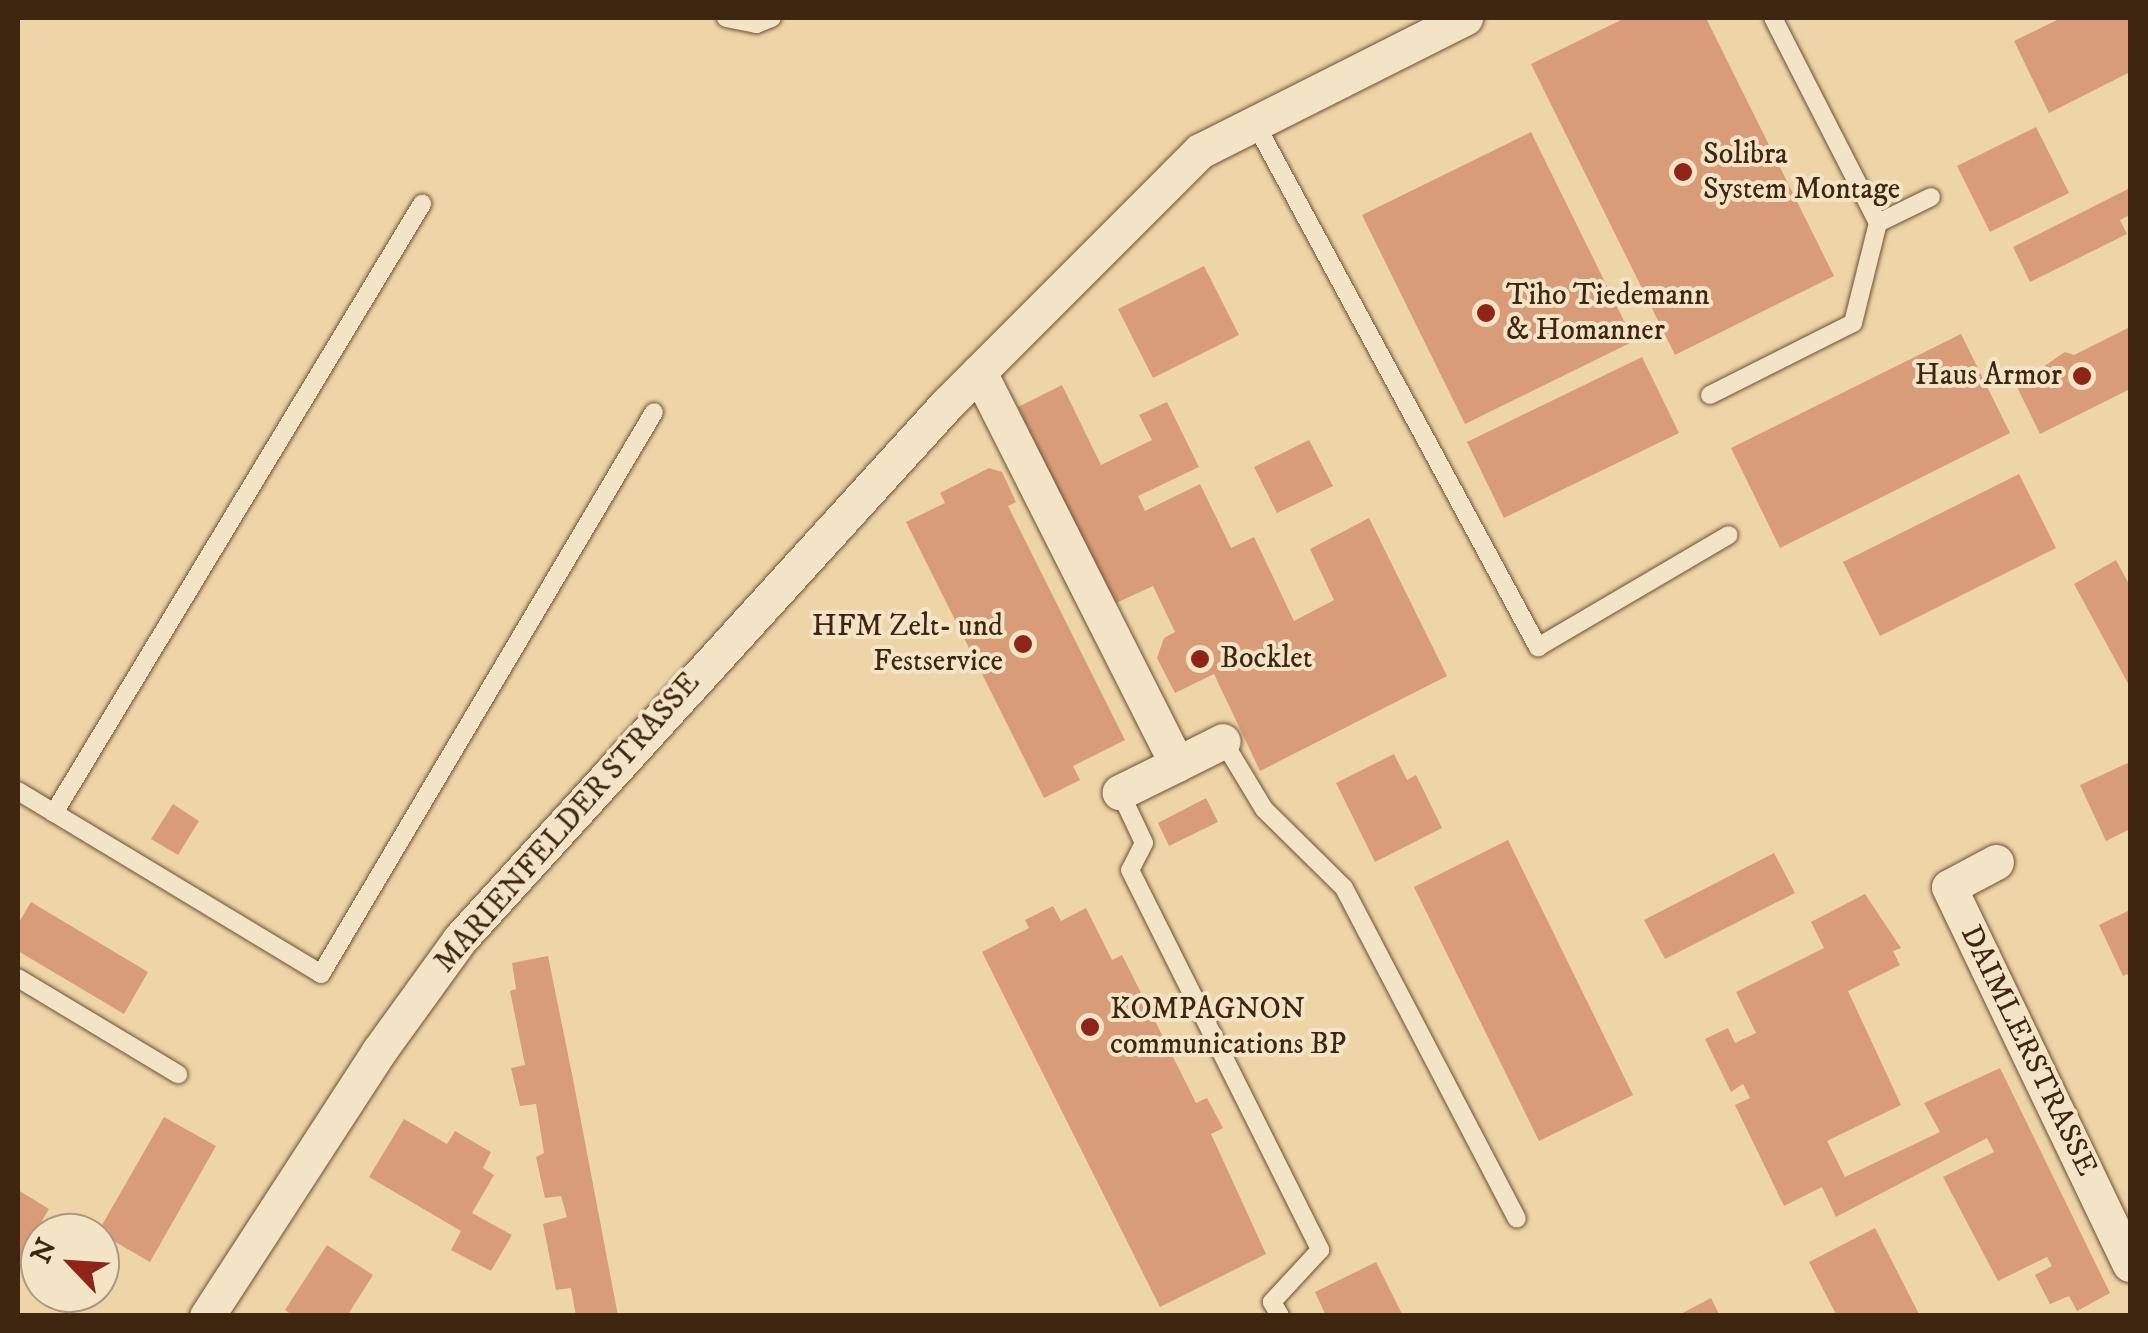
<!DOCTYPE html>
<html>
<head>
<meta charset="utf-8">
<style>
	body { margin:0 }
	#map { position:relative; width:2148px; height:1333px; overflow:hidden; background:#eed5a7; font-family:"IM FELL DW Pica",serif }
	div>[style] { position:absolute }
	.building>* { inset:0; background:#d89d78 }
	.roads { filter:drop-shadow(0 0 2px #6b5236) drop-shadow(0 0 2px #6b5236) }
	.service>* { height:18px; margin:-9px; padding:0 9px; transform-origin:9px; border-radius:9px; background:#f4e4c6 }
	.minor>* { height:35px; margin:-17.5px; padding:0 17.5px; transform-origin:17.5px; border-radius:17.5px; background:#f4e4c6 }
	.dots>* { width:28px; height:28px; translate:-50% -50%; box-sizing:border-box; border:5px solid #f4e4c6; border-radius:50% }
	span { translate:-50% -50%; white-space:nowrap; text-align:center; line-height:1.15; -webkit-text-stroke:8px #f4e4c6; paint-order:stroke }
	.poi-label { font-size:30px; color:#3f2611 }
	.left { translate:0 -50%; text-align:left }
	.right { translate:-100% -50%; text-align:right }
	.street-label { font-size:30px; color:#3f2611 }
	.frame { position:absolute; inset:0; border:20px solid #3f2611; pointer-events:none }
	.north { position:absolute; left:20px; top:1213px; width:100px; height:100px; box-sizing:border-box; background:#f4e4c6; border:2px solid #ac987e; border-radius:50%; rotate:295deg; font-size:28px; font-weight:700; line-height:40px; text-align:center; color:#3f2611 }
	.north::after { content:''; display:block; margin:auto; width:35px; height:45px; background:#8f2418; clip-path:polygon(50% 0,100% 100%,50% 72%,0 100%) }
</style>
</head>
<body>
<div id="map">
	<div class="building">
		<div style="clip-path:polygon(1625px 18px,1706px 18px,1834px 276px,1675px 355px,1531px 64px)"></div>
		<div style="clip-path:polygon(2061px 18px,2130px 18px,2130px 72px,2049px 113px,2014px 41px)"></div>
		<div style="clip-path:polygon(2036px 127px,2069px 193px,1990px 232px,1957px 166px)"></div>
		<div style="clip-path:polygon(1531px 132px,1634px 341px,1465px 424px,1362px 215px)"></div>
		<div style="clip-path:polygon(2130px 188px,2130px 215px,2120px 220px,2127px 234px,2030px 282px,2013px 247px)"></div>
		<div style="clip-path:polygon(1204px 266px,1239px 335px,1153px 378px,1118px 309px)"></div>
		<div style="clip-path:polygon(2130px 327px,2130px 389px,2040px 434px,2016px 385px,2065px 352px,2074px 355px)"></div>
		<div style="clip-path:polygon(1961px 334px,2010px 433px,1780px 548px,1731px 448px)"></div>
		<div style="clip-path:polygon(1642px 357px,1679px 433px,1504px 518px,1467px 442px)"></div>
		<div style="clip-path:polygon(1062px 385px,1101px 465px,1152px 440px,1139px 415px,1167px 402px,1199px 467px,1138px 496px,1145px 511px,1200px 484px,1231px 548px,1254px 537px,1294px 621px,1334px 600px,1310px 549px,1369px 518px,1447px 676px,1260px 771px,1214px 674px,1175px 693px,1157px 658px,1164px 638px,1175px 632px,1153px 586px,1114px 604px,1018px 407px)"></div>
		<div style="clip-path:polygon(1309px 440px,1333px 486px,1277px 513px,1254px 467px)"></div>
		<div style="clip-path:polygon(989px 468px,1002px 472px,1016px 502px,1008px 506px,1125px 740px,1073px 766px,1080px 780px,1044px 798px,906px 522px,945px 503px,940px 493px)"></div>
		<div style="clip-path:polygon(2019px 474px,2056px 548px,1880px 636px,1843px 562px)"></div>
		<div style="clip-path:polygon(2116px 560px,2130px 586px,2130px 687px,2074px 584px)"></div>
		<div style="clip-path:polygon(1394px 754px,1407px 780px,1416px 775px,1442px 828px,1375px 862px,1336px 783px)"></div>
		<div style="clip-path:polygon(2130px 762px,2130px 829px,2106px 841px,2080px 785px)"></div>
		<div style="clip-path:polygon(1206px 798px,1218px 822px,1169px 846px,1158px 823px)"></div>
		<div style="clip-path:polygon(173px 804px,199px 821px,178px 855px,151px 839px)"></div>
		<div style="clip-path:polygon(1508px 840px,1633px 1095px,1539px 1141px,1414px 887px)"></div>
		<div style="clip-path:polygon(1774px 853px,1795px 893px,1665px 959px,1644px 920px)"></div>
		<div style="clip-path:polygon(1865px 894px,1901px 948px,1893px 951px,1900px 965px,1848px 991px,1901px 1105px,1827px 1141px,1845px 1177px,1940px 1132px,1924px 1103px,2000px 1068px,2110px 1293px,2077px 1311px,2069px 1296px,2050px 1304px,2035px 1275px,2052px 1266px,2047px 1257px,1998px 1281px,1943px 1177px,1994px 1152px,1987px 1138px,1836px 1217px,1822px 1187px,1784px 1206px,1735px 1105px,1750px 1098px,1743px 1084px,1731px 1092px,1705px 1039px,1728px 1028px,1735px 1043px,1756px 1033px,1736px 992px,1824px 948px,1811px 922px)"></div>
		<div style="clip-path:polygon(31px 902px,148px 972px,124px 1014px,18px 951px,18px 924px)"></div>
		<div style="clip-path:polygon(1053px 906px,1061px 921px,1086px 908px,1112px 960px,1122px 955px,1196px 1103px,1207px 1098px,1223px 1128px,1211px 1134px,1266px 1254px,1160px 1307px,982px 952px,1029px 928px,1025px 920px)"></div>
		<div style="clip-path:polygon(2130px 910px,2130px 973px,2123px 976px,2099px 925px)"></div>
		<div style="clip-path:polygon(548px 956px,573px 1079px,618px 1316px,576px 1316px,571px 1288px,556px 1290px,543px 1224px,567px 1217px,561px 1196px,545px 1198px,536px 1157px,544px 1153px,536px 1104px,520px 1106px,511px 1068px,525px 1065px,510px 991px,516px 989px,512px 963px)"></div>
		<div style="clip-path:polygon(164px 1117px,216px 1146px,150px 1262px,98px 1232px)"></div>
		<div style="clip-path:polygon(404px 1119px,447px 1144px,455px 1131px,491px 1152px,483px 1168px,494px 1175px,472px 1213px,512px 1235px,491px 1271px,451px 1250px,461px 1231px,369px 1177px)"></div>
		<div style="clip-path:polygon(18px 1190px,49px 1209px,18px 1261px)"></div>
		<div style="clip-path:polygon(1875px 1228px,1920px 1316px,1837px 1316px,1809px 1262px)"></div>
		<div style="clip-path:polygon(327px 1245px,373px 1275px,347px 1316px,293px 1316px,285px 1310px)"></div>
		<div style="clip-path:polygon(1376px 1262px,1403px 1316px,1326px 1316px,1315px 1292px)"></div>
		<div style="clip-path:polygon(1711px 1298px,1720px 1316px,1677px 1316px)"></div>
	</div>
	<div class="roads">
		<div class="service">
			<div style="left:726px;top:18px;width:31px;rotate:11deg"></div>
			<div style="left:756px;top:24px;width:17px;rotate:-21deg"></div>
			<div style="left:1255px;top:123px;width:596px;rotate:61.63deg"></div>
			<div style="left:1538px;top:647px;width:221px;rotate:-30.4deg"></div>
			<div style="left:1878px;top:223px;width:59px;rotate:-26.1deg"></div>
			<div style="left:1710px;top:395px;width:160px;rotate:-26.7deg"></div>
			<div style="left:1853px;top:323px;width:103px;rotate:-76deg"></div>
			<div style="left:1878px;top:223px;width:230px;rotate:-117.1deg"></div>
			<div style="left:1223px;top:741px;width:79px;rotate:58.9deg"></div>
			<div style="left:1264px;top:809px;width:112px;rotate:44.6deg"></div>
			<div style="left:1344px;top:888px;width:373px;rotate:62.4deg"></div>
			<div style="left:18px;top:791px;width:354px;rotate:31.1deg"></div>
			<div style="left:321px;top:974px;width:653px;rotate:-59.35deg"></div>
			<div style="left:1120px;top:792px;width:56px;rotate:64.8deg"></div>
			<div style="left:1144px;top:843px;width:30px;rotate:117deg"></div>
			<div style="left:1130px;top:870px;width:425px;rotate:63.4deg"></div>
			<div style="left:1320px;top:1250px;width:71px;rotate:132.7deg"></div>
			<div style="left:1272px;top:1302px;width:16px;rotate:60deg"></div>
			<div style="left:54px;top:813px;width:712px;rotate:-58.86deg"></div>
			<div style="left:18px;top:978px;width:187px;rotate:31deg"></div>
		</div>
		<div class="minor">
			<div style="left:979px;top:372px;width:439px;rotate:63.2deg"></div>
			<div style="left:1177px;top:764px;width:64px;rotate:153.8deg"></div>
			<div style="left:1177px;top:764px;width:51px;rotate:-26.6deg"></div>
			<div style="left:1996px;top:862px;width:53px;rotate:152deg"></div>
			<div style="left:1949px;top:887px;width:418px;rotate:64.4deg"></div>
			<div style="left:207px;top:1316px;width:316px;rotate:-57deg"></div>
			<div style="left:379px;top:1051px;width:138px;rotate:-54.1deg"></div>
			<div style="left:460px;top:939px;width:723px;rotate:-47.69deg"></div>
			<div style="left:947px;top:404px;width:358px;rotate:-45deg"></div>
			<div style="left:1200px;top:151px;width:297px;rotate:-26.7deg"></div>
		</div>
	</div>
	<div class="dots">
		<div style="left:1683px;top:172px;background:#8f2418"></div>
		<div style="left:1486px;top:313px;background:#8f2418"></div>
		<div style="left:2082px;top:376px;background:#8f2418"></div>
		<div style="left:1023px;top:644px;background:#8f2418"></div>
		<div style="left:1200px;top:659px;background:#8f2418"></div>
		<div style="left:1090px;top:1027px;background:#8f2418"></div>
	</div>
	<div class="poi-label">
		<span class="left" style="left:1703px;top:172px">Solibra<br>System Montage</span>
		<span class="left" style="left:1506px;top:313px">Tiho Tiedemann<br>&amp; Homanner</span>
		<span class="right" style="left:2062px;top:376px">Haus Armor</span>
		<span class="right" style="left:1003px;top:644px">HFM Zelt- und<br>Festservice</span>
		<span class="left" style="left:1220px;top:659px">Bocklet</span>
		<span class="left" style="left:1110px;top:1027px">KOMPAGNON<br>communications BP</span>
	</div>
	<div class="street-label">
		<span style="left:568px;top:823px;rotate:-49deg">MARIENFELDER STRASSE</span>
		<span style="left:2028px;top:1051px;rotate:64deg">DAIMLERSTRASSE</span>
	</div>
	<div class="frame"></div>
	<div class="north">N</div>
</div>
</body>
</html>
